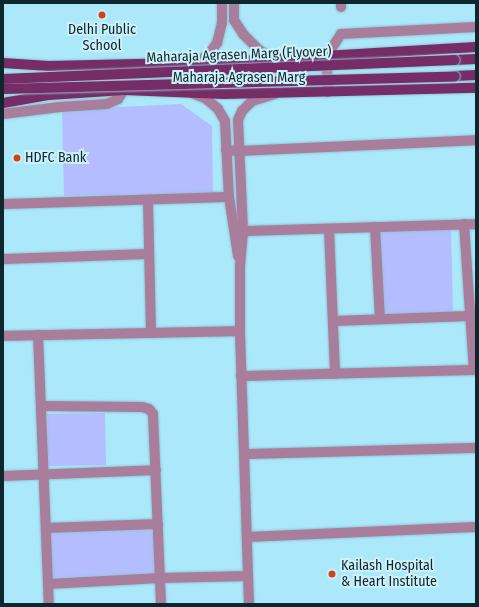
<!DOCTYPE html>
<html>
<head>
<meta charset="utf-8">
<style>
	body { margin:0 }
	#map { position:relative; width:479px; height:607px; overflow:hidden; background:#abe8fa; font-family:"Fira Sans Condensed",sans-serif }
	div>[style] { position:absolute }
	.green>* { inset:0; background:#b3bdff }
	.roads { filter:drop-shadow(0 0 1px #8fc5d5) drop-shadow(0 0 1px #8fc5d5) }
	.minor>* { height:10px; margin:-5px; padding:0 5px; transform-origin:5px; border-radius:5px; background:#a97e9c }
	.major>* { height:10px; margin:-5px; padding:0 5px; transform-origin:5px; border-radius:5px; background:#762c66 }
	.bridges { filter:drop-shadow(0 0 1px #8fc5d5) drop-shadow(0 0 1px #8fc5d5) }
	.major-bridge>* { height:10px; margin:-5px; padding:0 5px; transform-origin:5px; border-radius:5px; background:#762c66 }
	.dots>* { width:11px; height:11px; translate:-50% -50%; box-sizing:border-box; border:2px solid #cdf1fb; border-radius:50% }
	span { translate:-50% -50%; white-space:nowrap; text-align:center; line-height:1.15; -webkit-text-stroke:4px #cdf1fb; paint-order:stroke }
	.poi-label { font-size:14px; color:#0e272e }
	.left { translate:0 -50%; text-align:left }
	.street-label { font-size:14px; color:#0e272e }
	.frame { position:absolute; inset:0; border:4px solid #0e272e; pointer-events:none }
</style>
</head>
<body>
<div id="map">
	<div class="green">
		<div style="clip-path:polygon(181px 104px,212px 126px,213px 193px,64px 196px,62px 110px)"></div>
		<div style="clip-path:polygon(451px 229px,453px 313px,380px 315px,377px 231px)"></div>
		<div style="clip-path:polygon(105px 413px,106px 465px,48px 466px,47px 414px)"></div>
		<div style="clip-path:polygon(154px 528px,156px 574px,53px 578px,50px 532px)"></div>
	</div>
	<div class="roads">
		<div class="minor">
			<div style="left:234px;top:3px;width:17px;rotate:90deg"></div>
			<div style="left:234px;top:20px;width:17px;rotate:57deg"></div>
			<div style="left:243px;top:34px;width:23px;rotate:45deg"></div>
			<div style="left:259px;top:50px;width:20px;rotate:30deg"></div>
			<div style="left:341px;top:3px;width:4px;rotate:90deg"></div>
			<div style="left:198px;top:62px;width:14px;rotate:-36deg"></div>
			<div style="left:209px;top:54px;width:14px;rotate:-54deg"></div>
			<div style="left:217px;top:43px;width:21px;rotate:-76deg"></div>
			<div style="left:222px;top:23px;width:20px;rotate:-90deg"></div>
			<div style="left:328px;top:92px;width:35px;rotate:-93deg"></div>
			<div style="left:326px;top:57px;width:27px;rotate:-57deg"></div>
			<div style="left:341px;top:34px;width:135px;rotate:-3deg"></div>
			<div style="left:192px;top:93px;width:14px;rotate:21deg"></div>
			<div style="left:205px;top:98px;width:17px;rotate:40deg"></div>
			<div style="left:218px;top:109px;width:14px;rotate:60deg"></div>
			<div style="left:225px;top:121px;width:76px;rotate:87deg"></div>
			<div style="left:229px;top:197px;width:60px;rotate:81.3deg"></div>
			<div style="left:3px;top:114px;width:57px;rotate:-7deg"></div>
			<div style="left:60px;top:107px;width:47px;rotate:-3.7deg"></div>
			<div style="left:107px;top:104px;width:12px;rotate:-24deg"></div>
			<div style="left:118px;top:99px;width:11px;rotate:-56deg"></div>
			<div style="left:226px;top:150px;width:12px;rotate:5deg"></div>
			<div style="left:238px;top:151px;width:238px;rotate:-2.6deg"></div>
			<div style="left:148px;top:201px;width:132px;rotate:88.7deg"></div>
			<div style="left:3px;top:204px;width:226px;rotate:-1.8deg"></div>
			<div style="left:464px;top:224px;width:146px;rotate:86.1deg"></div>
			<div style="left:375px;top:227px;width:92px;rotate:86.9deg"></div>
			<div style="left:329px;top:229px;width:145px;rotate:87.6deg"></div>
			<div style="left:243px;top:231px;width:233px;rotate:-1.7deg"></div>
			<div style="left:3px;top:259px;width:146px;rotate:-2deg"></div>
			<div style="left:333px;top:321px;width:137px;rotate:-2.1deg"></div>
			<div style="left:38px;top:335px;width:269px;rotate:87.7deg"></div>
			<div style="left:3px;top:336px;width:237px;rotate:-1.2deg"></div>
			<div style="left:241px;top:376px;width:235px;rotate:-1.5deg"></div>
			<div style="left:41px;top:406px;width:101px;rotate:0.6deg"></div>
			<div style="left:142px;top:407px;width:7px;rotate:16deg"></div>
			<div style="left:149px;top:409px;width:6px;rotate:51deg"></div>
			<div style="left:153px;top:414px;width:190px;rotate:87.6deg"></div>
			<div style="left:244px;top:454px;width:232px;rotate:-1.5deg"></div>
			<div style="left:3px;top:476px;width:153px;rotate:-2.2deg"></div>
			<div style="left:46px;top:528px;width:112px;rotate:-2deg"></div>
			<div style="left:247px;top:537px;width:229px;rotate:-2.5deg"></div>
			<div style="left:48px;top:584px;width:112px;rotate:-3.1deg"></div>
			<div style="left:160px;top:578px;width:88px;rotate:-1.3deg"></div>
			<div style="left:249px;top:604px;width:273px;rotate:-91.9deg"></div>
			<div style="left:240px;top:331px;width:65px;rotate:-90deg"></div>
			<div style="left:240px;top:266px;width:35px;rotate:-85deg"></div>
			<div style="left:243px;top:231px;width:111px;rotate:-92.6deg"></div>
			<div style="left:238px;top:120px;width:10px;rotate:-66deg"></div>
			<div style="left:242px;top:111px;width:14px;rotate:-45deg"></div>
			<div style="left:252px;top:101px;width:24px;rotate:-17deg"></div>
		</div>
		<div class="major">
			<div style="left:455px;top:60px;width:21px;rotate:-3deg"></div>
			<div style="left:3px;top:63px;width:46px;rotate:3.7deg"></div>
			<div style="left:49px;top:66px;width:174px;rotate:-1.3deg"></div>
			<div style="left:223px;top:62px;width:253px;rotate:-3.4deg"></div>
			<div style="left:455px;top:76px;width:21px;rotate:-3deg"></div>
			<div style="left:3px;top:103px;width:47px;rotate:-9.9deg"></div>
			<div style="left:49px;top:95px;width:75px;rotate:-3.8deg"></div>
			<div style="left:124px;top:90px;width:100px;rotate:2.3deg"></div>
			<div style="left:224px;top:94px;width:252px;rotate:-1.4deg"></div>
		</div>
	</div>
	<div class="bridges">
		<div class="major-bridge">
			<div style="left:3px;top:79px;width:452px;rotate:-2.4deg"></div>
			<div style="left:3px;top:89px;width:452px;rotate:-1.6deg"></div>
		</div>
	</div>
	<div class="dots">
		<div style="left:102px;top:15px;background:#cd4517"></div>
		<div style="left:17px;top:158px;background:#cd4517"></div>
		<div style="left:332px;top:574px;background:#cd4517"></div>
	</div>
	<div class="poi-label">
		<span style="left:102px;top:38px">Delhi Public<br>School</span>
		<span class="left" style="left:25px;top:158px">HDFC Bank</span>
		<span class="left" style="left:341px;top:574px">Kailash Hospital<br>&amp; Heart Institute</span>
	</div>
	<div class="street-label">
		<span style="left:239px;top:55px;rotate:-2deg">Maharaja Agrasen Marg (Flyover)</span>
		<span style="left:239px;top:78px">Maharaja Agrasen Marg</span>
	</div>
	<div class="frame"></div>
</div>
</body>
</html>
